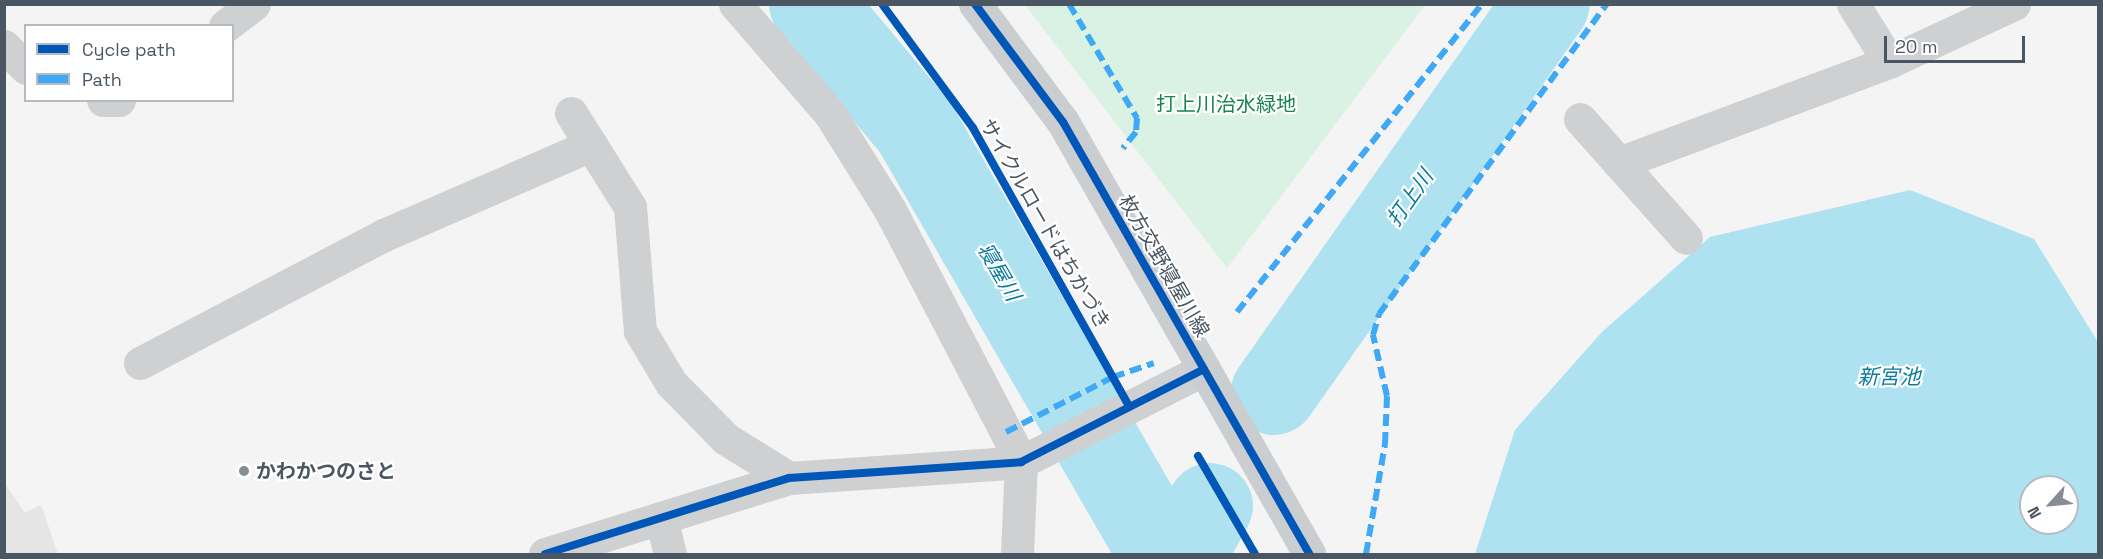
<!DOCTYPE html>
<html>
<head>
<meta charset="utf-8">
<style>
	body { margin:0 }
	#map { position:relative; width:2103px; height:559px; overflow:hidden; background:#f4f4f4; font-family:"Space Grotesk","Noto Sans JP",sans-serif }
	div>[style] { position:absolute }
	.education>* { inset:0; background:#e6e5e6 }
	.green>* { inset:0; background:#d9f2e3 }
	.water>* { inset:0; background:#aee2f0 }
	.river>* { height:86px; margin:-43px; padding:0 43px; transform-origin:43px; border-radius:43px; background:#aee2f0 }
	.minor>* { height:33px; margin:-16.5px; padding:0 16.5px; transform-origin:16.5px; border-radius:16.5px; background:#ced0d2 }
	.major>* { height:33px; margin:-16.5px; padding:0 16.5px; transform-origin:16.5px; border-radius:16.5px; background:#caced1 }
	.quiet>* { height:6px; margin-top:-3px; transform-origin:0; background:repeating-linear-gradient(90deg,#3fa9f5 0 12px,transparent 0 18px) }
	.cycleway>* { height:8px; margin:-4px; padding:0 4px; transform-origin:4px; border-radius:4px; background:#0057b8 }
	.dots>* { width:16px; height:16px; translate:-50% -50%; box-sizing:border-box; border:3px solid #fff; border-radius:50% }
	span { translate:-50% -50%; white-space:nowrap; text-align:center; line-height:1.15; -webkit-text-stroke:4.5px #fff; paint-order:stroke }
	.park-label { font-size:20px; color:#17864f }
	.street-label { font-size:20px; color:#4a5661 }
	.poi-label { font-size:20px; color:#4a5661; font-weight:700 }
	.left { translate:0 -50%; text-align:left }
	.water-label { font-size:21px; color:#0c7c9b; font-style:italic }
	.frame { position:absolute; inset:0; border:6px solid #4a5661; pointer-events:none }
	.legend { position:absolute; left:24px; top:24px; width:210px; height:78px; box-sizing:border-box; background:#fff; border:2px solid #b7bbc0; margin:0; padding:8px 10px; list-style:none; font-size:18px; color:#4a5661 }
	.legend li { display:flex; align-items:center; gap:12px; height:30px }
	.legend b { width:30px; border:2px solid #b7bbc0 }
	.north { position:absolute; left:2019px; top:475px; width:60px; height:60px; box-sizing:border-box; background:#fff; border:2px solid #b7bbc0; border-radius:50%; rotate:243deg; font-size:16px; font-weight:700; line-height:24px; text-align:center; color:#4a5661 }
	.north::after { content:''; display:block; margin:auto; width:21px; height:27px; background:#868d94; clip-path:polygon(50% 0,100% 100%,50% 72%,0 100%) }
	.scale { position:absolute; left:1884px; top:36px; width:141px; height:27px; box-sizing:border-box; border:3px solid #4a5661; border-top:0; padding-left:8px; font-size:18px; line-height:21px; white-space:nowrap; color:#4a5661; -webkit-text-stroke:4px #fff; paint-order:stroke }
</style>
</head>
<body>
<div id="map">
	<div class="education">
		<div style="clip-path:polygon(4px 482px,25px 513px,41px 505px,58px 554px,5px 554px)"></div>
	</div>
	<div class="green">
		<div style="clip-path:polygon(1025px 5px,1425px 5px,1227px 268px)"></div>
	</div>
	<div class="water">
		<div style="clip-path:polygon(evenodd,1910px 190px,2034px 239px,2098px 342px,2098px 554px,1475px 554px,1515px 430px,1602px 332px,1710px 237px,1910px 190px,2031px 487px,2067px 487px,2067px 523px,2031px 523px,2031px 487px)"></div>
	</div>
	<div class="river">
		<div style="left:812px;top:4px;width:160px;rotate:50.1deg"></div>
		<div style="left:915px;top:127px;width:493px;rotate:60deg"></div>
		<div style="left:1274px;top:392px;width:474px;rotate:-54.9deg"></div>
		<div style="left:1183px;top:554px;width:55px;rotate:-60.6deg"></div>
	</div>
	<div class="minor">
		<div style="left:735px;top:4px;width:145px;rotate:49.2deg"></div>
		<div style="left:830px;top:114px;width:113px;rotate:58deg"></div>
		<div style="left:890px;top:210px;width:250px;rotate:62.4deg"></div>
		<div style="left:1006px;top:432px;width:34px;rotate:63deg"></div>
		<div style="left:1021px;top:462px;width:92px;rotate:92.5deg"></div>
		<div style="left:1853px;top:4px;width:68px;rotate:58.2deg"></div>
		<div style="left:225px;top:26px;width:36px;rotate:-37deg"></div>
		<div style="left:4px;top:46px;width:31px;rotate:45deg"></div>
		<div style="left:103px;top:100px;width:16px"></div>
		<div style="left:571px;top:113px;width:111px;rotate:57.9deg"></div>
		<div style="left:630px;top:207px;width:124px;rotate:85.4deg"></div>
		<div style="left:640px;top:331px;width:61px;rotate:59.2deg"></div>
		<div style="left:671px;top:383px;width:78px;rotate:45.5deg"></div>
		<div style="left:726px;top:439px;width:74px;rotate:31.8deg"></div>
		<div style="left:1580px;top:119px;width:159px;rotate:48.3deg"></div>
		<div style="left:1619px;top:163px;width:288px;rotate:-20.5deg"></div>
		<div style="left:1889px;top:62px;width:138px;rotate:-24.9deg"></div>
		<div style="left:140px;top:363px;width:276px;rotate:-27.7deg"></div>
		<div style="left:384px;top:235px;width:226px;rotate:-23.5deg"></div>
		<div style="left:661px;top:518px;width:37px;rotate:76deg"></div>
		<div style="left:545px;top:554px;width:256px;rotate:-17.3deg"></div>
		<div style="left:789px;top:478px;width:233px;rotate:-3.9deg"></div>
		<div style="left:1021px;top:462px;width:205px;rotate:-26.9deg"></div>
	</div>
	<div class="major">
		<div style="left:975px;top:4px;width:147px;rotate:53.3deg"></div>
		<div style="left:1063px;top:122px;width:497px;rotate:60.3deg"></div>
	</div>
	<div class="quiet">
		<div style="left:1069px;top:4px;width:133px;rotate:59.2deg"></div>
		<div style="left:1137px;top:118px;width:14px;rotate:94deg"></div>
		<div style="left:1136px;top:132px;width:21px;rotate:129deg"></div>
		<div style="left:1237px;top:312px;width:394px;rotate:-51.5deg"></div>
		<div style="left:1006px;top:432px;width:120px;rotate:-27.2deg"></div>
		<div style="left:1113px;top:377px;width:43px;rotate:-18.9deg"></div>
		<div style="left:1366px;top:554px;width:112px;rotate:-80.2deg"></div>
		<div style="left:1385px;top:444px;width:48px;rotate:-87.6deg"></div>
		<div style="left:1387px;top:396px;width:63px;rotate:-102.9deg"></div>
		<div style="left:1373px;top:335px;width:22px;rotate:-74deg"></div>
		<div style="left:1379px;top:314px;width:385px;rotate:-53.7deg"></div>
	</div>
	<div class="cycleway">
		<div style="left:882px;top:4px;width:154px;rotate:53.7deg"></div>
		<div style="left:973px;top:128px;width:319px;rotate:60.7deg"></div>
		<div style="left:975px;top:4px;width:147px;rotate:53.3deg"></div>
		<div style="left:1063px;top:122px;width:497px;rotate:60.3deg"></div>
		<div style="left:1198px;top:456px;width:113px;rotate:59.8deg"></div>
		<div style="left:545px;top:554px;width:256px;rotate:-17.3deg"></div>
		<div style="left:789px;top:478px;width:233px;rotate:-3.9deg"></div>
		<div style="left:1021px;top:462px;width:205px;rotate:-26.9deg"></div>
	</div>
	<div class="dots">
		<div style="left:244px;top:471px;background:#868d94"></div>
	</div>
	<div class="park-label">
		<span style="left:1226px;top:104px">打上川治水緑地</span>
	</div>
	<div class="street-label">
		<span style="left:1045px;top:224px;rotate:60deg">サイクルロードはちかづき</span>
		<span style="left:1164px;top:266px;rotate:60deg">枚方交野寝屋川線</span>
	</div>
	<div class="poi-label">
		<span class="left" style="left:256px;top:471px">かわかつのさと</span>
	</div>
	<div class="water-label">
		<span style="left:1410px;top:198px;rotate:-55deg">打上川</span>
		<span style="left:999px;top:272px;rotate:60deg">寝屋川</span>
		<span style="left:1889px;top:377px">新宮池</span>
	</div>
	<div class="frame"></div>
	<ul class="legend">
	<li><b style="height:8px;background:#0057b8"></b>Cycle path</li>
	<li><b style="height:8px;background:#3fa9f5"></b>Path</li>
	</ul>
	<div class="north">N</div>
	<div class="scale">20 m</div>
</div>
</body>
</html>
